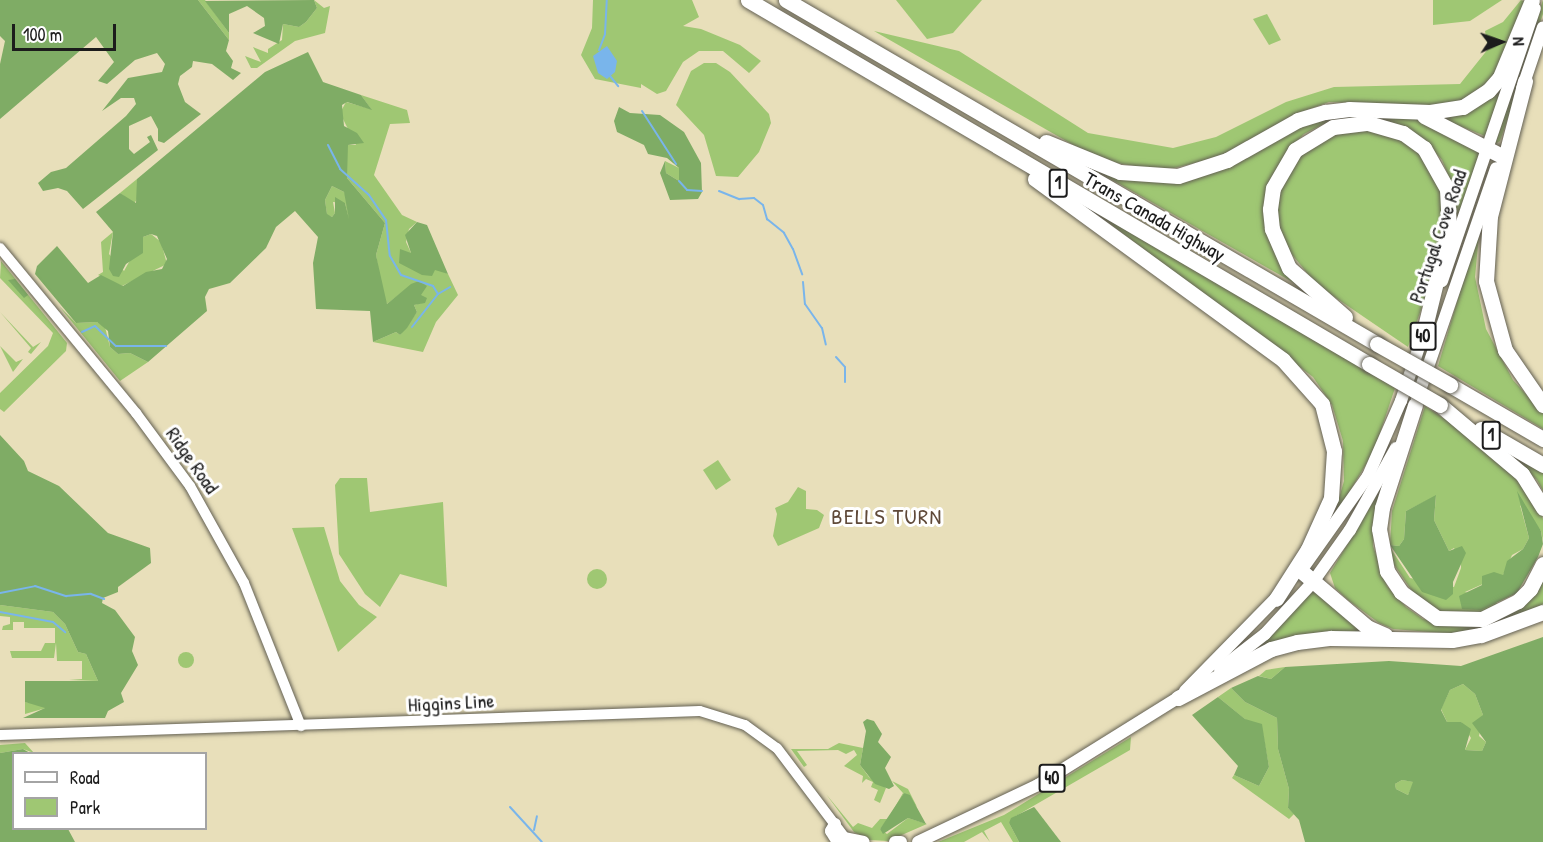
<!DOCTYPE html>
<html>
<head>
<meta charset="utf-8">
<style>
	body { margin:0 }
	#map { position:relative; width:1543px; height:842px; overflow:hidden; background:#e8dfba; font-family:"Patrick Hand",sans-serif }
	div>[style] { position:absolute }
	.green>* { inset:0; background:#9fc773 }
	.round { border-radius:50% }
	.forest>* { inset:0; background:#7fac65 }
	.water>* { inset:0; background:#79b5eb }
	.stream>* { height:2px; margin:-1px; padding:0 1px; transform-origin:1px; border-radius:1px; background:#79b5eb }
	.roads { filter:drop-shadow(0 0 2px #636053) drop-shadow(0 0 2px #636053) }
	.minor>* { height:10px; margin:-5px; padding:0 5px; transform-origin:5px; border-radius:5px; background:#fff }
	.major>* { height:12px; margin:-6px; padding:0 6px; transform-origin:6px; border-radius:6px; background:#fff }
	.highway>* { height:15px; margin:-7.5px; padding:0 7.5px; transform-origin:7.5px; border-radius:7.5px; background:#fff }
	.bridges { filter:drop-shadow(0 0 2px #636053) drop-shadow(0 0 2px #636053) }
	.highway-bridge>* { height:15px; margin:-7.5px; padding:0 7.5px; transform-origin:7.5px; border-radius:7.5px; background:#fff }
	span { translate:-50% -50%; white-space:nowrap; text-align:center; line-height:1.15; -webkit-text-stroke:6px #fff; paint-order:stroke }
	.shield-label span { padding:2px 4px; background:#fff; border:2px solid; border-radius:4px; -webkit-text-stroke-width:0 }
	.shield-label { font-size:18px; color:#1c1c1c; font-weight:700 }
	.street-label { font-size:20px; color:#1c1c1c }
	.quarter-label { font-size:22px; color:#5f4939; letter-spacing:1.5px }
	.legend { position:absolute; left:12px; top:752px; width:195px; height:78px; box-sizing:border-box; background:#fff; border:2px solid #a4a4a4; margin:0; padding:8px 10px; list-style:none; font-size:18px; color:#1c1c1c }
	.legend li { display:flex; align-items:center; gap:12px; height:30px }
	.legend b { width:30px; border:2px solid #a4a4a4 }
	.north { position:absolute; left:1471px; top:12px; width:60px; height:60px; -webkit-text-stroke:4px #fff; paint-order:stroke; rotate:88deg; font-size:16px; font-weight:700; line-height:24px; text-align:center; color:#1c1c1c }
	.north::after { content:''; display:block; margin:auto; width:21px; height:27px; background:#1c1c1c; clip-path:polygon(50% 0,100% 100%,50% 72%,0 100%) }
	.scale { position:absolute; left:12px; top:24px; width:104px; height:27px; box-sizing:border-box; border:3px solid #1c1c1c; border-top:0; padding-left:8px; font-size:18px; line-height:21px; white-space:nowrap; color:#1c1c1c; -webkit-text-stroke:4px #fff; paint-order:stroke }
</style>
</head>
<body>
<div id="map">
	<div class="green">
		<div style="clip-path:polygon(198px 0,205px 0,229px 33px,229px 40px)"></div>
		<div style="clip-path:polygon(314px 0,324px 8px,330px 6px,325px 33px,295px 41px,257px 68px,251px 68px,245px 56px,261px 62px,253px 47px,268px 53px,268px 49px,282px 40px,283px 24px,299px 27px,306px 22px,317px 8px)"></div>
		<div style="clip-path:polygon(593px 0,692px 0,699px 17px,683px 26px,701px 29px,740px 45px,761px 61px,749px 73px,723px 51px,699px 51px,683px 62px,666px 91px,657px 94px,641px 84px,641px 88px,595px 79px,581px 55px,592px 28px)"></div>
		<div style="clip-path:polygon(896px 0,982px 0,953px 33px,927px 39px)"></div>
		<div style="clip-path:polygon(1433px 0,1502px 0,1470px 21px,1433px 25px)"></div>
		<div style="clip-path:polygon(1521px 0,1525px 2px,1491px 82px,1453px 107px,1329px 102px,1307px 110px,1219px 157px,1174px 168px,1146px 168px,1117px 163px,1075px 146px,874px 31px,959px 51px,1088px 133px,1173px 148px,1216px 137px,1286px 102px,1334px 87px,1460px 84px,1488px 49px,1485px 31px,1503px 22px)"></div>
		<div style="clip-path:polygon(1543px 0,1543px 14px,1500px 141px,1495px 144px)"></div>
		<div style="clip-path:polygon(1267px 14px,1281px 40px,1269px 45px,1253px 19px)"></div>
		<div style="clip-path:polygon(704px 63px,716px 63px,730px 72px,769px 114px,771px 123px,759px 152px,738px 177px,716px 176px,704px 135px,676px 105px,691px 71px)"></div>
		<div style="clip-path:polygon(1505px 79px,1485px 136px,1435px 116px)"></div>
		<div style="clip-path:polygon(361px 95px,407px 110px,410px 123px,390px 124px,374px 175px,402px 215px,417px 222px,409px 229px,406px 242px,411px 253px,406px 253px,448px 274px,458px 295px,436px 322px,423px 352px,373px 342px,396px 332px,400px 335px,417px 312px,414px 305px,425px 302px,406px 289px,387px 304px,383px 297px,376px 255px,385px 223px,347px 178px,347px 145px,356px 145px,340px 113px,346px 102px,371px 109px)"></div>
		<div style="clip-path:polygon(1325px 114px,1401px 115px,1422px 121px,1481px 153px,1457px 220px,1455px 222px,1454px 189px,1442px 160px,1423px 138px,1379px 118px,1333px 119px,1304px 134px,1286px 152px,1268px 206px,1303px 288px,1095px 170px,1121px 177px,1171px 180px)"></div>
		<div style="clip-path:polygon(1355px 127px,1409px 141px,1441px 178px,1446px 222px,1438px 261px,1408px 347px,1317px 285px,1285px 246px,1279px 225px,1277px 200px,1292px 161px,1324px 135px)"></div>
		<div style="clip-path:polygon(665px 161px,679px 168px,679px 181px,666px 173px)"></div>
		<div style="clip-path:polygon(137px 179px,137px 199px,134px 204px,120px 193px)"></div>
		<div style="clip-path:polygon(332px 186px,344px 192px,349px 201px,349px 221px,345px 203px,333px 202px,335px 213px,332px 217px,327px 215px,325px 200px)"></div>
		<div style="clip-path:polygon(1076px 198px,1395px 388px,1374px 451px,1333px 519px,1344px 481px,1343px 441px,1332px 405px,1313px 377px)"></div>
		<div style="clip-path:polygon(1480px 224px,1475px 277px,1486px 329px,1513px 380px,1543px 413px,1543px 429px,1438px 366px)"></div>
		<div style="clip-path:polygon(113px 232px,109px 254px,124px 271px,143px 237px,151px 234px,161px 242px,167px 264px,122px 286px,98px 275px,103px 272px,101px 242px)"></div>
		<div style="clip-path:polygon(1px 261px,67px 343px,66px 351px,4px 412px,0 409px,0 393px,48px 346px,53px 333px,0 278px)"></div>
		<div style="clip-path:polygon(59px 306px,76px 323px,97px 322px,105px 327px,110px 347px,118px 354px,130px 353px,148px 362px,120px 381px)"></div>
		<div style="clip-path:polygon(0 312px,33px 347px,41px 342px,31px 354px,28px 352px,31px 348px)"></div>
		<div style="clip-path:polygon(0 346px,16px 362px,23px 359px,13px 372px)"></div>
		<div style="clip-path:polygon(1425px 406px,1500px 456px,1535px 498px,1543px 519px,1543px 541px,1541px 531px,1520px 505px,1529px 538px,1523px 549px,1512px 555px,1503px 575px,1465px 592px,1497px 603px,1490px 613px,1440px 611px,1416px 597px,1393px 563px,1391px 549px,1410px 578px,1454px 587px,1461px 568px,1461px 561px,1454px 548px,1449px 551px,1434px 520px,1436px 496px,1406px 511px,1404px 539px,1399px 546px,1390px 545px,1392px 511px)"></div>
		<div style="clip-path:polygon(1505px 449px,1543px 470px,1543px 491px,1537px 480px)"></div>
		<div style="clip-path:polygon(718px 460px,731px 480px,716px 490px,703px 470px)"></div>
		<div style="clip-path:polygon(1391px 472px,1374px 521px,1373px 546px,1387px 586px,1406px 607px,1423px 619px,1442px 624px,1481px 624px,1521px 607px,1543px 581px,1543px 606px,1498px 626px,1454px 634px,1393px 629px,1379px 623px,1348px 600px,1335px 588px,1330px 573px)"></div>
		<div style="clip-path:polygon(340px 478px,367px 478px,370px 512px,443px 502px,447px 587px,400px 574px,380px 607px,365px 594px,339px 554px,335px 485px)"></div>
		<div style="clip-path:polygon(798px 487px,806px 491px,806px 509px,817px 510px,824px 515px,819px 528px,778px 546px,773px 536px,777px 514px,775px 508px,788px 502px)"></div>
		<div style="clip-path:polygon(324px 527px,340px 581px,359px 605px,377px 617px,338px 652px,292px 528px)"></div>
		<div class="round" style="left:587px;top:569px;width:20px;height:20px"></div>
		<div style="clip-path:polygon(1316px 588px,1373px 636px,1337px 634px,1237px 662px)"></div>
		<div style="clip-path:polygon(0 605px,53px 612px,65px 624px,78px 652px,86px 654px,98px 681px,69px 680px,82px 679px,82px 661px,57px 661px,56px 643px,54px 658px,12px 658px,10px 651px,41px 651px,45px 643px,55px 643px,55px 628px,24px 628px,24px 622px,13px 622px,13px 630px,2px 630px,3px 626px,10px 624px,10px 617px,0 616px)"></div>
		<div class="round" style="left:178px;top:652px;width:16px;height:16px"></div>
		<div style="clip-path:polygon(1285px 667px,1271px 679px,1259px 676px,1266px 670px)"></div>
		<div style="clip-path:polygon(1463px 684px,1475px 694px,1483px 715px,1479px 736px,1486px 742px,1482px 751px,1465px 750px,1471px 738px,1461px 722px,1447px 722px,1441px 709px,1450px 690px)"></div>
		<div style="clip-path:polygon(1231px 688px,1245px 702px,1277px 718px,1278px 749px,1289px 789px,1288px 808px,1294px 814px,1289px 819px,1232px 778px,1234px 775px,1259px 786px,1269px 767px,1263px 734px,1218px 697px)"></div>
		<div style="clip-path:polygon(25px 702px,42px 705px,46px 708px,25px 714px)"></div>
		<div style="clip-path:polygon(1131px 737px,1130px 750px,1016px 816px,1009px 823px,1019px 842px,1013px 842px,1001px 822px,984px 831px,990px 842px,982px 832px,964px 842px,938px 842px,1004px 815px)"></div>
		<div style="clip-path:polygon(25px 743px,34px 753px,23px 749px,0 753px,0 745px)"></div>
		<div style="clip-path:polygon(839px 743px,863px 748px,860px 765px,869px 777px,886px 788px,880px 803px,874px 800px,878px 790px,871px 787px,873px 782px,866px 779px,862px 783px,863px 776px,844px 766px,857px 755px,854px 750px,846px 754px,838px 750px,797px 751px,807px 765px,804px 767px,791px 749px,828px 749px)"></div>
		<div style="clip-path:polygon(1402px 780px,1414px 782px,1408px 795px,1396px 789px,1395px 784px)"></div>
		<div style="clip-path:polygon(892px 781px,908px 789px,917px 807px,904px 793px,893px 813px,880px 829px,887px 834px,908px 818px,927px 824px,888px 841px,869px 840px,854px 832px,826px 794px,853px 827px,858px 823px,872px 828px,880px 819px,888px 819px,903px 793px)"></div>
	</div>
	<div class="forest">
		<div style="clip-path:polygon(0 0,198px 0,229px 40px,226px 51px,233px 61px,231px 68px,241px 73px,233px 80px,212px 64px,193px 61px,192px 67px,180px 76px,178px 84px,185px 102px,201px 114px,164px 143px,158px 141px,158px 129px,151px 116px,129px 126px,129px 149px,134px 154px,150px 142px,147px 137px,151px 135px,158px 150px,83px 209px,67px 191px,58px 188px,43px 191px,38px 183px,51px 172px,66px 168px,126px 116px,136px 104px,134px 98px,121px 98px,102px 111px,128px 78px,162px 72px,165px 64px,157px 53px,135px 60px,107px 84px,98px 81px,114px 62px,96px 37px,0 119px,0 64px,5px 41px,0 36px)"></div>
		<div style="clip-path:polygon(314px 0,317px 8px,306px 22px,299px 27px,283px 24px,279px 44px,253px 33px,265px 26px,264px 18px,247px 6px,229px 14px,229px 33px,205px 1px)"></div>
		<div style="clip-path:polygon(evenodd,308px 52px,323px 82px,361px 95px,372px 110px,347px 102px,342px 105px,344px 126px,357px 133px,364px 143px,348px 145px,347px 178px,385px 223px,376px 255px,387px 304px,411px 284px,419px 281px,427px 286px,421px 295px,427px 298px,425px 303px,414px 305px,417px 312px,407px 328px,400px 335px,396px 332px,373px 342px,370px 311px,316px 309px,313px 263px,318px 237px,295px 211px,276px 227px,266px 248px,230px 283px,209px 289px,205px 297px,207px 311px,148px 362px,130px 353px,118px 354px,110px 347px,108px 331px,97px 322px,76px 323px,35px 274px,37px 266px,57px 246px,88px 283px,101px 275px,123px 286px,146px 272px,162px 269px,167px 259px,157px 236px,151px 234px,143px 237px,143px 253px,126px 264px,119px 277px,113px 276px,109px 269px,113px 232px,96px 212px,120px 193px,136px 203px,137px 179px,265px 72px,308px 52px,332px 186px,344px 192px,349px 219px,345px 203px,335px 197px,335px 213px,332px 217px,327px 214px,325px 200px,332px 186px)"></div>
		<div style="clip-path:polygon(619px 107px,630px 113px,660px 115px,684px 132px,701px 163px,702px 192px,698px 199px,670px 200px,660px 173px,665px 161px,666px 173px,679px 181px,679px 168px,667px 158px,648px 154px,644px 145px,617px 132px,614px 121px)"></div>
		<div style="clip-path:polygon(417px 222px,427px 225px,448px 274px,435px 270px,432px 276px,422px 275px,399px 263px,400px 249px,411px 253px,405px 235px)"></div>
		<div style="clip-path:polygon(15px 279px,28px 295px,24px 298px,8px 280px)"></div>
		<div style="clip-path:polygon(0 435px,24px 461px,28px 471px,59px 486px,108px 533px,150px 548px,151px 563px,118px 587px,118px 592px,103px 598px,102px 603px,115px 610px,135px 637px,132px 651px,138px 665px,121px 693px,124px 702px,108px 711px,105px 718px,23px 718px,45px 708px,25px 702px,25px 681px,98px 681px,86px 654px,78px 652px,65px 624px,53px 612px,0 605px)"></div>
		<div style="clip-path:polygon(1517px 491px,1541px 531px,1543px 544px,1538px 557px,1517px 593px,1481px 610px,1462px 609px,1459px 596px,1482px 585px,1482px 576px,1494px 572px,1503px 575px,1507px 561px,1523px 549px,1529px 538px)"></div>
		<div style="clip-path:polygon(1436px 495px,1434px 520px,1449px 551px,1462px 546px,1466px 553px,1453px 582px,1453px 594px,1446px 600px,1422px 592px,1390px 545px,1399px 546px,1404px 539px,1406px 511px)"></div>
		<div style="clip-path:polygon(evenodd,1543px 637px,1543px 842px,1305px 842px,1299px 820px,1288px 808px,1289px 789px,1278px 749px,1277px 718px,1245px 702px,1231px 688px,1258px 676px,1271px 679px,1285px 667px,1389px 661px,1461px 666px,1543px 637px,1463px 684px,1475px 694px,1483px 715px,1472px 723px,1486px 742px,1482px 751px,1465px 750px,1471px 729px,1461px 722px,1447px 722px,1441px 710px,1450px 690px,1463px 684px,1543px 637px,1402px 780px,1413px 782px,1408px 795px,1396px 789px,1395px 784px,1402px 780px)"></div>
		<div style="clip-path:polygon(1218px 697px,1245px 719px,1262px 724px,1269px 767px,1259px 786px,1234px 775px,1238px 766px,1192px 715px)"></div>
		<div style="clip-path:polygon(867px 719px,874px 721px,882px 734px,878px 742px,891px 757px,885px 768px,894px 786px,889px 789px,875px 784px,860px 765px,866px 731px,863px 722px)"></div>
		<div style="clip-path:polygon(23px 749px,30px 753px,14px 754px,14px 828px,68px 829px,75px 842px,0 842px,0 753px)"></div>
		<div style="clip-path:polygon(904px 793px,910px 795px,926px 824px,908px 818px,883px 834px,880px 829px)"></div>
		<div style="clip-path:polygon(1034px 807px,1035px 808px,1061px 842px,1019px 842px,1009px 823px,1011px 818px)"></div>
	</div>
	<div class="water">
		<div style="clip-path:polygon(607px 46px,617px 61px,615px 72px,607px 79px,598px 73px,593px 56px)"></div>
	</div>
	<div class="stream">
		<div style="left:599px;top:50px;width:17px;rotate:-69deg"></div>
		<div style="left:605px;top:34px;width:34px;rotate:-87deg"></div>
		<div style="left:610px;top:76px;width:13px;rotate:51deg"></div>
		<div style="left:642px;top:111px;width:63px;rotate:57.3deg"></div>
		<div style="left:328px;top:145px;width:27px;rotate:63deg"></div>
		<div style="left:340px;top:169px;width:39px;rotate:42deg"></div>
		<div style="left:369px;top:195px;width:30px;rotate:56deg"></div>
		<div style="left:386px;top:220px;width:36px;rotate:84deg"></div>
		<div style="left:390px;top:256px;width:22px;rotate:60deg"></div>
		<div style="left:401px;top:275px;width:34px;rotate:19deg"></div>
		<div style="left:433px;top:286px;width:9px;rotate:58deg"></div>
		<div style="left:679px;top:181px;width:12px;rotate:48deg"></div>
		<div style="left:687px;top:190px;width:15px;rotate:4deg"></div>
		<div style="left:719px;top:191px;width:22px;rotate:22deg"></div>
		<div style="left:739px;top:199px;width:15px;rotate:-4deg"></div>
		<div style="left:754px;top:198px;width:11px;rotate:38deg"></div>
		<div style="left:763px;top:205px;width:15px;rotate:74deg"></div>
		<div style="left:767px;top:219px;width:22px;rotate:39deg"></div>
		<div style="left:784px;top:233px;width:18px;rotate:61deg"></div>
		<div style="left:793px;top:249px;width:27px;rotate:70deg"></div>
		<div style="left:803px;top:282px;width:22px;rotate:85deg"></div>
		<div style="left:805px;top:304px;width:29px;rotate:55deg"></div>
		<div style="left:822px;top:328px;width:17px;rotate:77deg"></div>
		<div style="left:412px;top:327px;width:42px;rotate:-51.8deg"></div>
		<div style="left:438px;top:294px;width:14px;rotate:-30deg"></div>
		<div style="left:82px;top:332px;width:14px;rotate:-25deg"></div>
		<div style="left:95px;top:326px;width:29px;rotate:44deg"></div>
		<div style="left:116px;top:346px;width:50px"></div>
		<div style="left:836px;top:357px;width:13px;rotate:48deg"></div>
		<div style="left:845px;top:367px;width:15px;rotate:90deg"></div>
		<div style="left:0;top:593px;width:36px;rotate:-11deg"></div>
		<div style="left:35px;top:586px;width:33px;rotate:18deg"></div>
		<div style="left:66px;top:596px;width:25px;rotate:-5deg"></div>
		<div style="left:91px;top:594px;width:14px;rotate:21deg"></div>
		<div style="left:0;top:612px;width:54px;rotate:10.7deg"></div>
		<div style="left:53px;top:622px;width:16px;rotate:40deg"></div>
		<div style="left:510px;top:807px;width:47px;rotate:47.6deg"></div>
		<div style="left:534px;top:830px;width:14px;rotate:-78deg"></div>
	</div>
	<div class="roads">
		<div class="minor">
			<div style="left:0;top:248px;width:214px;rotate:50.5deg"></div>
			<div style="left:136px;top:413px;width:91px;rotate:53.5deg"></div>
			<div style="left:190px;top:486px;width:111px;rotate:60.9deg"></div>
			<div style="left:244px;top:583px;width:154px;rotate:68.3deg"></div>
			<div style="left:0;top:735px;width:700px;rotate:-1.96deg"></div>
			<div style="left:700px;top:711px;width:47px;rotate:17.3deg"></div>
			<div style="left:745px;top:725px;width:39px;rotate:36deg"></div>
			<div style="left:777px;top:748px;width:118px;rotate:52.9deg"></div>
		</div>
		<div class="major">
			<div style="left:1522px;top:89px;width:65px;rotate:-71.3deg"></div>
			<div style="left:1442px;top:281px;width:288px;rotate:-71.2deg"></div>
			<div style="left:1417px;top:399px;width:244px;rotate:-71.1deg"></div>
			<div style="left:1305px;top:565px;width:109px;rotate:-54.7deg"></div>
			<div style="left:1368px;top:476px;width:82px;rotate:-66.3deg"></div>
			<div style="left:1401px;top:401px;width:76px;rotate:-71.6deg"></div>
			<div style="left:1220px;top:669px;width:57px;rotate:-37.9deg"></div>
			<div style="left:1265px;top:634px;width:71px;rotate:-47.3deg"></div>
			<div style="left:1313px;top:582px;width:64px;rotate:-54.6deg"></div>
			<div style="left:1350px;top:530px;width:94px;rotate:-60.7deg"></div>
			<div style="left:1185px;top:691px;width:139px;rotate:-45.6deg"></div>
			<div style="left:835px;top:824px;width:8px;rotate:120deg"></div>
			<div style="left:831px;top:831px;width:13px;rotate:58deg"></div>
			<div style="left:845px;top:838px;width:19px;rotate:12deg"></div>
			<div style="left:895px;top:842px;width:6px"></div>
			<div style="left:918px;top:842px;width:133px;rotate:-25.4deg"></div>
			<div style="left:1038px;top:785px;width:172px;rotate:-31.9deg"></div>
		</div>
		<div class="highway">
			<div style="left:748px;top:0;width:720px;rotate:30.38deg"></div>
			<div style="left:786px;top:0;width:684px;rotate:30.2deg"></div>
			<div style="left:1525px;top:81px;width:139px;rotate:104.5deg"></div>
			<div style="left:1490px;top:216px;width:65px;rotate:93.5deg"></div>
			<div style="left:1486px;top:281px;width:72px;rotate:74.6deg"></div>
			<div style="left:1505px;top:350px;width:67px;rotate:55.4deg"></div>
			<div style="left:1424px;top:116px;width:85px;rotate:27.2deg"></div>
			<div style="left:1046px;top:142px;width:80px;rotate:22.1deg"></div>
			<div style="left:1120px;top:172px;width:58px;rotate:3.9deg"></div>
			<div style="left:1178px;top:176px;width:52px;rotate:-18.1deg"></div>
			<div style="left:1227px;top:160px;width:81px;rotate:-29.4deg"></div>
			<div style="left:1298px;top:120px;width:28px;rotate:-17deg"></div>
			<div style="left:1325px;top:112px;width:24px;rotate:-7deg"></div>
			<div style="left:1349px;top:109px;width:81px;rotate:2.1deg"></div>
			<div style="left:1430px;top:112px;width:33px;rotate:-9deg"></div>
			<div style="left:1463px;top:107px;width:30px;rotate:-33deg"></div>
			<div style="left:1488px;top:91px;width:18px;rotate:-49deg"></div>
			<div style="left:1500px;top:77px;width:83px;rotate:-67.4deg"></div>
			<div style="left:1035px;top:179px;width:307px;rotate:36.1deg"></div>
			<div style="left:1283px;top:360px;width:59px;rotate:48.4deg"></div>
			<div style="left:1322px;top:404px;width:49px;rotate:75.7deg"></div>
			<div style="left:1334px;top:451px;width:47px;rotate:93.7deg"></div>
			<div style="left:1331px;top:498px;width:56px;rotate:114.3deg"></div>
			<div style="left:1308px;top:549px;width:59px;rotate:122.6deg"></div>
			<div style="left:1345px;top:317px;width:74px;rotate:-138.8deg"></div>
			<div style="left:1289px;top:268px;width:43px;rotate:-113.6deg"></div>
			<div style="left:1272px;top:229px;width:20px;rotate:-96deg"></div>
			<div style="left:1270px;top:209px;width:21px;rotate:-82deg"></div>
			<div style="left:1273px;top:188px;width:44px;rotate:-59.9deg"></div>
			<div style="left:1295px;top:150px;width:44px;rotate:-31.2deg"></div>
			<div style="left:1333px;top:127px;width:35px;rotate:-7deg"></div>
			<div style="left:1368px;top:123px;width:36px;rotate:16deg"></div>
			<div style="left:1403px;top:133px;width:26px;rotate:36deg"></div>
			<div style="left:1424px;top:148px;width:47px;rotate:60.7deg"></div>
			<div style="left:1447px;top:189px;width:40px;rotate:87.1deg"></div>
			<div style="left:1449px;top:229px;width:109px;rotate:103.8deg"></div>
			<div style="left:1450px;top:385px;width:108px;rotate:30.1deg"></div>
			<div style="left:1415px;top:405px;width:108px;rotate:107.8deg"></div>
			<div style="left:1382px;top:508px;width:21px;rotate:98deg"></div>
			<div style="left:1379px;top:529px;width:43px;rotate:79.2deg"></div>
			<div style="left:1387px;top:571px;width:25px;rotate:56deg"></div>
			<div style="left:1401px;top:592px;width:44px;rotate:35.8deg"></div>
			<div style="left:1437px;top:618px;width:45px;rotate:1.3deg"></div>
			<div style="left:1482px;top:619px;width:40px;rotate:-26.6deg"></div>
			<div style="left:1518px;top:601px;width:17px;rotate:-45deg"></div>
			<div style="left:1530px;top:589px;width:28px;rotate:-63deg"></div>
			<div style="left:1440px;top:405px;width:107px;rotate:40.1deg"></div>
			<div style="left:1522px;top:474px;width:40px;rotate:58deg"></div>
			<div style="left:1481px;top:429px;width:72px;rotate:30.1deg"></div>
			<div style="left:1300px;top:570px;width:88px;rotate:40.4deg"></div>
			<div style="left:1367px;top:627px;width:20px;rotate:24deg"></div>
			<div style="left:1178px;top:698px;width:105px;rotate:-27.8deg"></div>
			<div style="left:1271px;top:649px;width:27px;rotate:-15deg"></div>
			<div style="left:1297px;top:642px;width:34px;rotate:-7deg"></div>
			<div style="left:1331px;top:638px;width:121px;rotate:0.9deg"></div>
			<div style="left:1452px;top:640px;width:29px;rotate:-10deg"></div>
			<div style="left:1481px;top:635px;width:66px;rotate:-20.4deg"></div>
		</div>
	</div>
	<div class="bridges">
		<div class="highway-bridge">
			<div style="left:1377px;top:344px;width:84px;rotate:29.3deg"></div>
			<div style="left:1369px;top:364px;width:82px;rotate:30deg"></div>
		</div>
	</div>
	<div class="shield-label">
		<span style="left:1058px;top:183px">1</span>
		<span style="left:1423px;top:336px">40</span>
		<span style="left:1491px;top:435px">1</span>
		<span style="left:1052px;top:778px">40</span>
	</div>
	<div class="street-label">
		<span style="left:1155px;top:216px;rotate:30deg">Trans Canada Highway</span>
		<span style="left:1437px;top:236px;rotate:-71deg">Portugal Cove Road</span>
		<span style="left:193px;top:460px;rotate:55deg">Ridge Road</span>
		<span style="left:451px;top:702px;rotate:-3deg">Higgins Line</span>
	</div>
	<div class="quarter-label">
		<span style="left:887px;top:517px">BELLS TURN</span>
	</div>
	<ul class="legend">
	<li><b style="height:8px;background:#fff"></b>Road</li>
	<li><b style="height:16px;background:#9fc773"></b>Park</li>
	</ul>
	<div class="north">N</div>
	<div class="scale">100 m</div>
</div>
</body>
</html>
